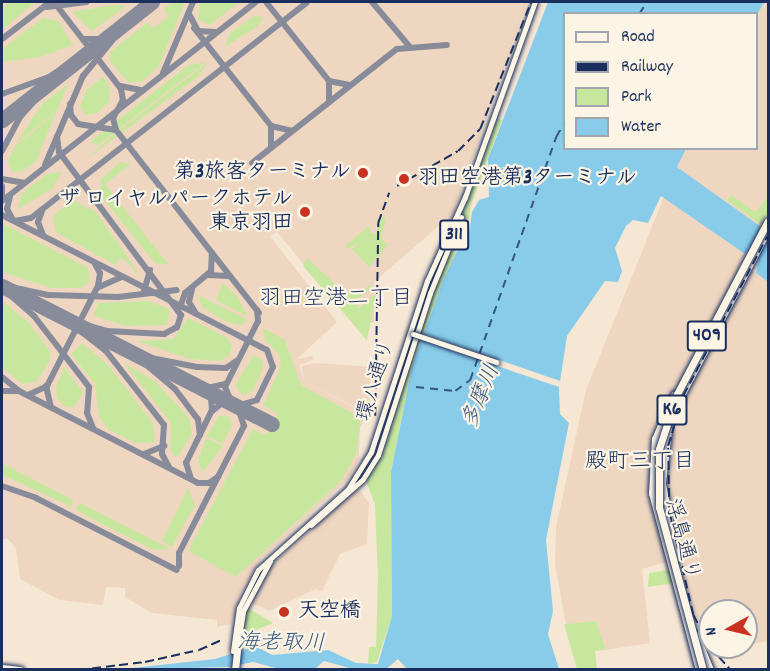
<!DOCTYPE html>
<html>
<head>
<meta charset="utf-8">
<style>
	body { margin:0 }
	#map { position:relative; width:770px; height:671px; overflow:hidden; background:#f6e7d4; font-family:Dekko,"Klee One",sans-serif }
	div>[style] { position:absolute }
	.built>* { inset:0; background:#efd6c0 }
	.green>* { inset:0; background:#c8e79e }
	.water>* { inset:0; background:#89ccea }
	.pier>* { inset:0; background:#f6e7d4 }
	.ferry>* { height:1.5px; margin-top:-0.75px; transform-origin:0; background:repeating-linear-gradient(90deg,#365681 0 8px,transparent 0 14px) }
	.taxiway>* { height:6px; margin:-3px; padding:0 3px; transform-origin:3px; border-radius:3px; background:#888b99 }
	.runway>* { height:15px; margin:-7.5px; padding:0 7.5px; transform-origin:7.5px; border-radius:7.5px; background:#888b99 }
	.roads { filter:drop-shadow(0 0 2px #1b2f5e) drop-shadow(0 0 2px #1b2f5e) }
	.primary>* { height:5px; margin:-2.5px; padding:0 2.5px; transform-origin:2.5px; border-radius:2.5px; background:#fcf5e5 }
	.highway>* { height:7px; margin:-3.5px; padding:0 3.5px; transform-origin:3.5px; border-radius:3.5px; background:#fcf5e5 }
	.rail>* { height:1.5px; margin-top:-0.75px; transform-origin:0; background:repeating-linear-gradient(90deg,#1b2f5e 0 9px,transparent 0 13.5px) }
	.bridges { filter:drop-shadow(0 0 2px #1b2f5e) drop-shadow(0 0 2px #1b2f5e) }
	.primary-bridge>* { height:5px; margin:-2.5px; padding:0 2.5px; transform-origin:2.5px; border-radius:2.5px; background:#fcf5e5 }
	.highway-bridge>* { height:7px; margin:-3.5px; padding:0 3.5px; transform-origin:3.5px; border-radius:3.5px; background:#fcf5e5 }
	.dots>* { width:16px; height:16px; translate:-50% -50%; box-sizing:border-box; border:3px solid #fcf5e5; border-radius:50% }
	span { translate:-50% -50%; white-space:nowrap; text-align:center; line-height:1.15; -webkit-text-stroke:4.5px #fcf5e5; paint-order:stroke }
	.shield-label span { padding:2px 4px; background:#fcf5e5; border:2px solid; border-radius:4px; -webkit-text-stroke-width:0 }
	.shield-label { font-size:20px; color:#1b2f5e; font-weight:700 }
	.poi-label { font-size:21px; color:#1b2f5e; font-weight:700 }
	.right { translate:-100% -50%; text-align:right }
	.left { translate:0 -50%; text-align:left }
	.street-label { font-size:21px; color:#1b2f5e }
	.neighbourhood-label { font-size:22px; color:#1b2f5e }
	.water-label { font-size:22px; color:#365681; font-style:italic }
	.frame { position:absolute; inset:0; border:3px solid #1b2f5e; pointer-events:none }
	.legend { position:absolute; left:563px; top:12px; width:195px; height:138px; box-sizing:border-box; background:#fcf5e5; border:2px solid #a2a6af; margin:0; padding:8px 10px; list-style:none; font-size:18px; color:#1b2f5e }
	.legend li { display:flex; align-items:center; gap:12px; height:30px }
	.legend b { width:30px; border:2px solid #a2a6af }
	.north { position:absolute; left:698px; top:599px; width:60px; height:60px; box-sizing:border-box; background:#fcf5e5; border:2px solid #a2a6af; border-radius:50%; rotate:262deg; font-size:16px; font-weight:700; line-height:24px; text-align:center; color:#1b2f5e }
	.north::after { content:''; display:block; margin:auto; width:21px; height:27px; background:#c8321e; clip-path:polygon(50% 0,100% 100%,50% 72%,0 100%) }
</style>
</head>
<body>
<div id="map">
	<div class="built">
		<div style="clip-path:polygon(2px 2px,527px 2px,447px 231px,440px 225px,374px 282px,374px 322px,368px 323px,367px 341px,277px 232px,270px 236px,337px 322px,297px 359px,312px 356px,313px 360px,299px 365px,305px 382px,367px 414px,360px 428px,359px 459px,349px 478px,262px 558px,241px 591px,231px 624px,217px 627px,217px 620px,152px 613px,125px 597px,125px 588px,106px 587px,103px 605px,60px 600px,20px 579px,16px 548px,7px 538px,2px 540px)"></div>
		<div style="clip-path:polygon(764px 2px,768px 2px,767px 240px,677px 167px,686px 149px,756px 148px,757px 15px)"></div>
		<div style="clip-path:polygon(664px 197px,746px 255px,654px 433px,649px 457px,650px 504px,667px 562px,642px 569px,650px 643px,606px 650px,596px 621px,566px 624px,555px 565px,556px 527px,586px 390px)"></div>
		<div style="clip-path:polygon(752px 271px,768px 282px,768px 641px,746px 645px,746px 611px,710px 611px,710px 642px,701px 628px,686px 584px,667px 479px,674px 425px,685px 397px)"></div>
		<div style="clip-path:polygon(315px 363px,371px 367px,369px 414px,305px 382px,301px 366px)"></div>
		<div style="clip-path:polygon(358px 488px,369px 503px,367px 544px,340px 554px,322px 591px,316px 589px,269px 611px,254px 604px,251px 600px,269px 567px)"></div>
	</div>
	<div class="green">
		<div style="clip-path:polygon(11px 2px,35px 2px,2px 30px,2px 9px)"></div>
		<div style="clip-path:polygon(174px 2px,185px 2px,159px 66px,141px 82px,128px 82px,110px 61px,110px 52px,148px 22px,153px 28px,169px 17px,163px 9px)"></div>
		<div style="clip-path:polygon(200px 2px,239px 2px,210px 25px,198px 19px)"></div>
		<div style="clip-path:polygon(112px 5px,126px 6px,92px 31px,72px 12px)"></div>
		<div style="clip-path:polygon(254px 16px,263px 17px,258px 26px,225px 47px,229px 34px)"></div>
		<div style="clip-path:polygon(43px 18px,58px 21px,73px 45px,40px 57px,2px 62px,2px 49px)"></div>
		<div style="clip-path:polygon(206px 62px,98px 145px,90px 142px,187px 66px)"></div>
		<div style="clip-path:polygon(207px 63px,200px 75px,84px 161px,108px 139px)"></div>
		<div style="clip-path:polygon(103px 77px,110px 86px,109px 102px,97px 113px,86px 115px,80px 107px,87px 89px)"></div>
		<div style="clip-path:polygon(68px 84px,57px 111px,16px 143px,43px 103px)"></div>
		<div style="clip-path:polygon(56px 113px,36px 161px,23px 171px,12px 172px,8px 161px,15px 146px)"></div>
		<div style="clip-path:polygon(497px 118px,502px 120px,470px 207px,468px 241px,459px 247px,444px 278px,412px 366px,391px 472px,392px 616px,377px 662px,368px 664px,369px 647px,376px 647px,378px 577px,375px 505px,366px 480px,384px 447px,437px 280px)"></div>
		<div style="clip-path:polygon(120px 162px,131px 164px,105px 184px,169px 265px,155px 263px,101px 196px,101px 179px)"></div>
		<div style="clip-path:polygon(62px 172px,52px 189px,18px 209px,21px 194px,47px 174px)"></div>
		<div style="clip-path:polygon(731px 195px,756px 212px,768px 196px,768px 211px,761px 225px,727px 200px)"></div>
		<div style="clip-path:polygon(73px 200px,96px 212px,142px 278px,126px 261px,121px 258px,115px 265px,56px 232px,53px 216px)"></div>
		<div style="clip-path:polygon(383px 217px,386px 220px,381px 237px,388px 245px,369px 267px,352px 249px,361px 241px,348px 249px,345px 246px,370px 225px,370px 233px,377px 234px,377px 219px)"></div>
		<div style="clip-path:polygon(2px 223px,88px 268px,90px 282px,80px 288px,51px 288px,2px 272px)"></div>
		<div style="clip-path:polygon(307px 258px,344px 292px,356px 293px,371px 285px,372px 289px,354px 300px,359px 308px,376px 293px,367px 340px,303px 266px)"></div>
		<div style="clip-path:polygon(223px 283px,237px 296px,248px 317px,216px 300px)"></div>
		<div style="clip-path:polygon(198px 295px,248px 320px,241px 325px,225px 321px,202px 307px)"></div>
		<div style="clip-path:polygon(2px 301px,28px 322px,50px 351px,50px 361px,36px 382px,23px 384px,2px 368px)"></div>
		<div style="clip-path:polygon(147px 301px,170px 309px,167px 325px,127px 326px,94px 316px,98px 303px)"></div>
		<div style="clip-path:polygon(188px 318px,226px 337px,232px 346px,229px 356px,220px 361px,190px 359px,137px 341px,173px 339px)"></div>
		<div style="clip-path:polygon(263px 328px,285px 340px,301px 385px,361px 418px,356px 454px,342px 480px,236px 577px,188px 551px,253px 429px,266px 435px,277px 413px,263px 405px,281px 366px,279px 354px,265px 340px)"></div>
		<div style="clip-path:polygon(82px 343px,107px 364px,153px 423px,155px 442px,136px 443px,109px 430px,99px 417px,95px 384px,71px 354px)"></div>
		<div style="clip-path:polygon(253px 356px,261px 358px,263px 369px,252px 392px,242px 395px,235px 385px)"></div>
		<div style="clip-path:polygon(124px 363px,156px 382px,189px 418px,192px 433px,179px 455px,174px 457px,170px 449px,171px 423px)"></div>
		<div style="clip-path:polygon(64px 367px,83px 393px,74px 407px,64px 406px,57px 398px,56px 387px)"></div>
		<div style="clip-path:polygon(219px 416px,228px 416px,232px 424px,223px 444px,207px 436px)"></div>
		<div style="clip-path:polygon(206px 438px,223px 446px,203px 472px,198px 462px)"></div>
		<div style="clip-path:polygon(2px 463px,73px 500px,72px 507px,2px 475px)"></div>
		<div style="clip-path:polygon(188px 488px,195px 505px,172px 547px,162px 541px)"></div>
		<div style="clip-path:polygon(80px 503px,165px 546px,170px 549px,154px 550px,94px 520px,75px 509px)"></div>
		<div style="clip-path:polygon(668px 570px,674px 583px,648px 587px,649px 573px)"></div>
		<div style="clip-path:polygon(248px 608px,273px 623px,240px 637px,246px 611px)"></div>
		<div style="clip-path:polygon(596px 621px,606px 650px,595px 651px,597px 669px,577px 669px,564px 624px)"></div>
	</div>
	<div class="water">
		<div style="clip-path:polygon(548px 2px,764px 2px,757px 15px,564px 14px,564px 148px,686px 149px,677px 167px,761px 227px,759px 234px,768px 240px,768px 282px,756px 273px,759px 255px,751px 249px,745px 254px,661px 196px,648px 223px,633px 220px,626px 226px,615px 248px,622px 271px,618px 282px,605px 281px,567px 336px,559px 388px,560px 414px,569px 423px,546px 540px,553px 611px,548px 634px,559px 669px,407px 669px,398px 659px,385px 670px,353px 669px,324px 661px,314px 670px,279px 669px,253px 662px,229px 667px,114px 670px,215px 659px,256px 646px,272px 655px,328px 650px,356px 663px,378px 664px,392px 616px,391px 472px,412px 367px,444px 278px,459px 247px,468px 241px,472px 212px,479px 200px,489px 197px,488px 159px)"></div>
	</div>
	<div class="pier">
		<div style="clip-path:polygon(421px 333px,563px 382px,562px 388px,418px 339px)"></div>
	</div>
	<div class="ferry">
		<div style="left:639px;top:14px;width:14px;rotate:-56deg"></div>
		<div style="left:416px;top:387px;width:39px;rotate:6deg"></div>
		<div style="left:455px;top:391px;width:19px;rotate:-36deg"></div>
		<div style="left:470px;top:380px;width:258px;rotate:-70.5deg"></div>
		<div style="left:556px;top:137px;width:16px;rotate:-60deg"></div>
	</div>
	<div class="taxiway">
		<div style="left:54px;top:2px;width:110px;rotate:52.4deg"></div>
		<div style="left:121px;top:89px;width:11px;rotate:80deg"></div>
		<div style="left:123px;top:100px;width:21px;rotate:119deg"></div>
		<div style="left:113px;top:118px;width:12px;rotate:76deg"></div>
		<div style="left:266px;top:2px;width:101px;rotate:51.4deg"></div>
		<div style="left:329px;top:81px;width:20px;rotate:90deg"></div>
		<div style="left:372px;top:2px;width:59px;rotate:49.8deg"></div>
		<div style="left:47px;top:7px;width:40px;rotate:-7.1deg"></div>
		<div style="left:189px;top:14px;width:19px;rotate:62deg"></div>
		<div style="left:198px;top:31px;width:17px;rotate:3deg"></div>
		<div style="left:194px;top:28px;width:125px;rotate:51.8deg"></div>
		<div style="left:271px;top:126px;width:22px;rotate:13deg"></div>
		<div style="left:2px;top:39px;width:61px;rotate:-37.6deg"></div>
		<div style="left:85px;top:39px;width:19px"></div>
		<div style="left:163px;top:73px;width:77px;rotate:-67.1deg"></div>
		<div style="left:329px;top:81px;width:21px;rotate:11deg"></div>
		<div style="left:120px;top:86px;width:21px;rotate:11deg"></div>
		<div style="left:2px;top:94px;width:50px;rotate:-19.9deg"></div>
		<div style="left:49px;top:77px;width:43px;rotate:-32.6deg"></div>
		<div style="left:70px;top:104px;width:11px;rotate:85deg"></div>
		<div style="left:71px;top:115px;width:11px;rotate:52deg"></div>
		<div style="left:78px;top:124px;width:38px;rotate:9deg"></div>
		<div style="left:116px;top:130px;width:232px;rotate:52deg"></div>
		<div style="left:2px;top:116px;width:11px;rotate:-22deg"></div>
		<div style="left:57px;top:137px;width:15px;rotate:82deg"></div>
		<div style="left:59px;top:152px;width:204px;rotate:53.2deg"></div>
		<div style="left:181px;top:315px;width:13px;rotate:108deg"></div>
		<div style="left:177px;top:327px;width:15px;rotate:152deg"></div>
		<div style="left:164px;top:334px;width:57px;rotate:-177deg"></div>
		<div style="left:107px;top:331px;width:41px;rotate:-164.2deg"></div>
		<div style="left:271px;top:148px;width:22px;rotate:-90deg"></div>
		<div style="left:2px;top:151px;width:40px;rotate:-62deg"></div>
		<div style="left:21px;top:116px;width:52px;rotate:-48.1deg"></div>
		<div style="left:252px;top:163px;width:184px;rotate:-38.2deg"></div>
		<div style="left:397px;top:49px;width:50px;rotate:-4.6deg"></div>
		<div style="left:45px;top:165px;width:97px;rotate:-66.9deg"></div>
		<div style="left:83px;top:76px;width:74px;rotate:-50.5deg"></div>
		<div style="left:2px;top:179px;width:22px;rotate:10deg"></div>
		<div style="left:2px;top:186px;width:10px;rotate:90deg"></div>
		<div style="left:10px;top:196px;width:13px;rotate:103deg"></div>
		<div style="left:7px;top:209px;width:13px;rotate:61deg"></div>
		<div style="left:2px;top:201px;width:323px;rotate:-38.1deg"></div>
		<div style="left:42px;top:211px;width:12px;rotate:110deg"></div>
		<div style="left:38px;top:222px;width:14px;rotate:69deg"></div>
		<div style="left:2px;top:215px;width:297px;rotate:27deg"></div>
		<div style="left:267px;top:350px;width:18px;rotate:71deg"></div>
		<div style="left:273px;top:367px;width:37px;rotate:116deg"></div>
		<div style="left:257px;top:400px;width:21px;rotate:163deg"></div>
		<div style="left:15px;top:221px;width:16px;rotate:-11deg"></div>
		<div style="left:31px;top:218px;width:350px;rotate:-38deg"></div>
		<div style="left:208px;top:275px;width:21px;rotate:3deg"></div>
		<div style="left:2px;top:285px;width:47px;rotate:12.3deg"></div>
		<div style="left:48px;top:295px;width:70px;rotate:1.6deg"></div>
		<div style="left:118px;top:297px;width:59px;rotate:-6.8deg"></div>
		<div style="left:99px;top:287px;width:24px;rotate:-24deg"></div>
		<div style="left:2px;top:288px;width:43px;rotate:41.2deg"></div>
		<div style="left:34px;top:316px;width:90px;rotate:52.2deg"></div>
		<div style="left:89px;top:387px;width:26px;rotate:94deg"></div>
		<div style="left:87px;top:413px;width:16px;rotate:68deg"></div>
		<div style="left:192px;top:289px;width:13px;rotate:103deg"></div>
		<div style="left:189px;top:302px;width:12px;rotate:59deg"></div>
		<div style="left:144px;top:291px;width:22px;rotate:-74deg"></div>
		<div style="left:180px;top:307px;width:15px;rotate:-70deg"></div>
		<div style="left:185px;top:293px;width:34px;rotate:-40deg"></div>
		<div style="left:211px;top:271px;width:18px;rotate:-87deg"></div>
		<div style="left:62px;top:317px;width:56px;rotate:37.7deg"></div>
		<div style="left:106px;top:351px;width:94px;rotate:51.9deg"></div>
		<div style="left:164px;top:425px;width:29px;rotate:94deg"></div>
		<div style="left:162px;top:454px;width:15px;rotate:62deg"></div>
		<div style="left:131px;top:352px;width:57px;rotate:40.1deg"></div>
		<div style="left:175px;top:389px;width:38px;rotate:53deg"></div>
		<div style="left:198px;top:419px;width:16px;rotate:83deg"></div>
		<div style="left:141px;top:356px;width:57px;rotate:11.1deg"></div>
		<div style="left:197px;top:367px;width:29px;rotate:2deg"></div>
		<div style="left:226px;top:368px;width:14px;rotate:-34deg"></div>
		<div style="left:2px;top:377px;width:21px;rotate:39deg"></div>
		<div style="left:46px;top:386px;width:22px;rotate:77deg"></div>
		<div style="left:203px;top:389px;width:23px;rotate:-13deg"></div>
		<div style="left:203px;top:389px;width:11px;rotate:45deg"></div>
		<div style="left:211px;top:397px;width:14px;rotate:86deg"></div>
		<div style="left:2px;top:391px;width:17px"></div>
		<div style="left:19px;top:391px;width:201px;rotate:27.2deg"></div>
		<div style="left:198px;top:483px;width:11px"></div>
		<div style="left:209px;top:483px;width:11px;rotate:-34deg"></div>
		<div style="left:28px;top:395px;width:21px;rotate:-25deg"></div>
		<div style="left:47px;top:386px;width:112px;rotate:-63deg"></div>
		<div style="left:98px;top:286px;width:13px;rotate:-81deg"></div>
		<div style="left:100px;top:273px;width:10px;rotate:-119deg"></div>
		<div style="left:232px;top:404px;width:18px;rotate:-112deg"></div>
		<div style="left:225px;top:387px;width:74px;rotate:-63.4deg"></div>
		<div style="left:258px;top:321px;width:11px;rotate:-95deg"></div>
		<div style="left:144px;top:454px;width:22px;rotate:-22deg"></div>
		<div style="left:191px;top:479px;width:17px;rotate:-107deg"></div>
		<div style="left:186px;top:463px;width:57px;rotate:-63.9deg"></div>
		<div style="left:211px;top:412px;width:13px;rotate:-39deg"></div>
		<div style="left:221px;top:404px;width:10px"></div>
		<div style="left:2px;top:486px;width:36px;rotate:19deg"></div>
		<div style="left:36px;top:498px;width:158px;rotate:27.1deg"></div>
		<div style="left:179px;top:566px;width:13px;rotate:-90deg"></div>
		<div style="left:179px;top:553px;width:143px;rotate:-62.9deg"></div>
		<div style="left:244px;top:426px;width:20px;rotate:-108deg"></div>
	</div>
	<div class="runway">
		<div style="left:2px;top:120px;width:191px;rotate:-38.2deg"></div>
		<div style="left:2px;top:286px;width:303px;rotate:27.1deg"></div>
	</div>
	<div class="roads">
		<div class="primary">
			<div style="left:311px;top:525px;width:69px;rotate:-41.5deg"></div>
			<div style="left:363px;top:479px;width:28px;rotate:-58deg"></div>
			<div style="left:378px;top:455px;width:170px;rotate:-72.2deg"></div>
			<div style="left:430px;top:293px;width:82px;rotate:-67.8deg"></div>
			<div style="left:237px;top:650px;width:39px;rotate:-81deg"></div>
			<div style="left:243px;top:611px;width:57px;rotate:-61.6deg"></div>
			<div style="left:233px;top:651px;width:43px;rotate:-82.1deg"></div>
			<div style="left:239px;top:608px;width:42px;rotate:-63.4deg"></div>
			<div style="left:258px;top:570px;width:121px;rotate:-42deg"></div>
			<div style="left:348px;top:489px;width:44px;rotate:-58.1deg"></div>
			<div style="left:371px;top:452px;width:180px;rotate:-71.9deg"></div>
			<div style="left:427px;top:281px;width:92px;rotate:-65.7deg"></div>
			<div style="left:465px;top:197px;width:207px;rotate:-70.3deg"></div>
		</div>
		<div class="highway">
			<div style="left:674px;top:395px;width:48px;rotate:113.4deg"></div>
			<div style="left:655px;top:439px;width:54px;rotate:93.2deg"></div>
			<div style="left:652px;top:493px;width:183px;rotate:75.1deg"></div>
			<div style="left:676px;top:405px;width:199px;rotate:-62.4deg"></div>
			<div style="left:668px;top:430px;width:53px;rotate:96.5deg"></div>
			<div style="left:662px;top:483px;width:76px;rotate:79.4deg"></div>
			<div style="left:696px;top:635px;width:38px;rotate:68deg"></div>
			<div style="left:2px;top:668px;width:18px;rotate:6deg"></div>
			<div style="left:235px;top:670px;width:20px;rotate:-84deg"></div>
		</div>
	</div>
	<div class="rail">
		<div style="left:397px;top:186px;width:70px;rotate:-29.8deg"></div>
		<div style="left:458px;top:151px;width:31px;rotate:-45deg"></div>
		<div style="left:480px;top:129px;width:137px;rotate:-68.1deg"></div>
		<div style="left:375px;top:416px;width:193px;rotate:-89.1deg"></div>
		<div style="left:378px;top:223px;width:32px;rotate:-70deg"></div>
		<div style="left:710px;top:647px;width:36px;rotate:-118deg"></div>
		<div style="left:693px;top:615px;width:107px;rotate:-103deg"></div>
		<div style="left:669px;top:511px;width:65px;rotate:-90.9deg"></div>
		<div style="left:668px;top:446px;width:52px;rotate:-73.3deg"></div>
		<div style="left:683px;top:396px;width:182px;rotate:-62.2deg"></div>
		<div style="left:710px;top:647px;width:31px;rotate:48deg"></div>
		<div style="left:79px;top:670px;width:66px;rotate:-6.9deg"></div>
		<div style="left:145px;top:662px;width:55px;rotate:-12.5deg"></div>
		<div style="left:199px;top:650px;width:24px;rotate:-24deg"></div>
	</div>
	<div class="bridges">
		<div class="primary-bridge">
			<div style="left:413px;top:334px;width:88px;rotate:18.6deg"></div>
		</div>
		<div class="highway-bridge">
			<div style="left:703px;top:670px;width:169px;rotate:-105.1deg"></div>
			<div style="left:659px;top:507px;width:58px;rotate:-90deg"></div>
			<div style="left:659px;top:449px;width:58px;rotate:-71.9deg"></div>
			<div style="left:677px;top:394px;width:195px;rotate:-62.3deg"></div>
		</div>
	</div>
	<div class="dots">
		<div style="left:363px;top:173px;background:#c8321e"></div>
		<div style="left:404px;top:179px;background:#c8321e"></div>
		<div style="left:305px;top:212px;background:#c8321e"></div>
		<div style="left:284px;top:612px;background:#c8321e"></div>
	</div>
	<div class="shield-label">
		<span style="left:454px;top:235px">311</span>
		<span style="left:707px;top:336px">409</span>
		<span style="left:672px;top:410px">K6</span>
	</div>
	<div class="poi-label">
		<span class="right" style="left:351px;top:173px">第3旅客ターミナル</span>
		<span class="left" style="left:418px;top:179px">羽田空港第3ターミナル</span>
		<span class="right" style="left:293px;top:212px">ザ ロイヤルパークホテル<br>東京羽田</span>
		<span class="left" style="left:298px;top:612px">天空橋</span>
	</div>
	<div class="street-label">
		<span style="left:377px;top:381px;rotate:-73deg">環八通り</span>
		<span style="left:681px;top:540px;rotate:75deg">浮島通り</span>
	</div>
	<div class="neighbourhood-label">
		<span style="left:336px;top:300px">羽田空港二丁目</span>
		<span style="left:640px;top:463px">殿町三丁目</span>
	</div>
	<div class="water-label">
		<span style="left:482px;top:397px;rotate:-68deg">多摩川</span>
		<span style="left:281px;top:644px;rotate:1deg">海老取川</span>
	</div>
	<div class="frame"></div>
	<ul class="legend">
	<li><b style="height:8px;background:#fcf5e5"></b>Road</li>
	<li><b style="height:8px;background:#1b2f5e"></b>Railway</li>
	<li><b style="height:16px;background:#c8e79e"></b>Park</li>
	<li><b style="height:16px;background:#89ccea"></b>Water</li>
	</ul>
	<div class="north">N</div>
</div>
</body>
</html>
